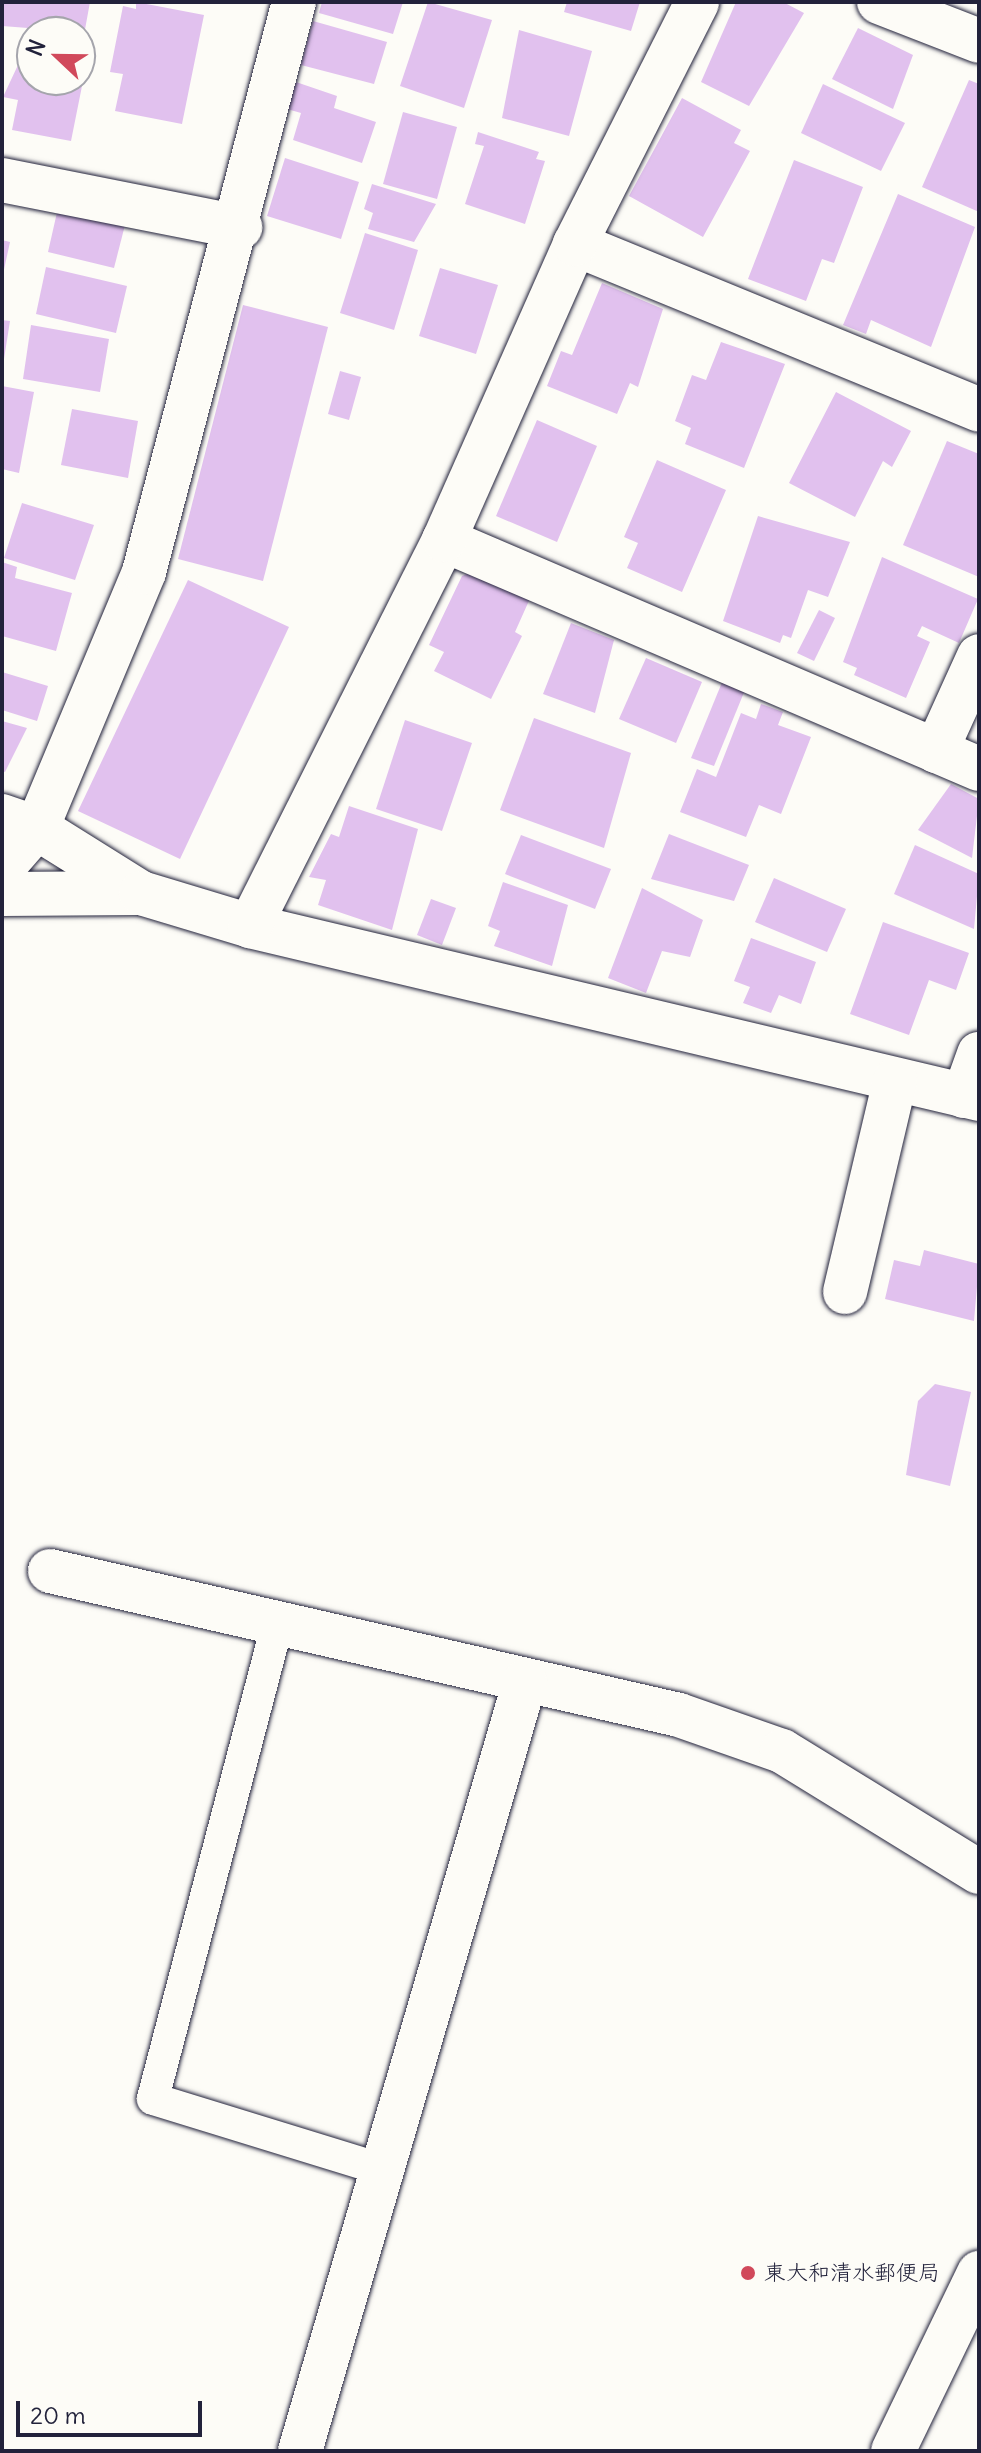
<!DOCTYPE html>
<html>
<head>
<meta charset="utf-8">
<style>
	body { margin:0 }
	#map { position:relative; width:981px; height:2453px; overflow:hidden; background:#fdfcf7; font-family:Delius,"Klee One",sans-serif }
	div>[style] { position:absolute }
	.building>* { inset:0; background:#e1c1ee }
	.roads { filter:drop-shadow(0 0 2px #22223b) drop-shadow(0 0 2px #22223b) }
	.lane>* { height:32px; margin:-16px; padding:0 16px; transform-origin:16px; border-radius:16px; background:#fdfcf7 }
	.street>* { height:44px; margin:-22px; padding:0 22px; transform-origin:22px; border-radius:22px; background:#fdfcf7 }
	.secondary>* { height:44px; margin:-22px; padding:0 22px; transform-origin:22px; border-radius:22px; background:#fdfcf7 }
	.dots>* { width:22px; height:22px; translate:-50% -50%; box-sizing:border-box; border:4px solid #fdfcf7; border-radius:50% }
	span { translate:-50% -50%; white-space:nowrap; text-align:center; line-height:1.15; -webkit-text-stroke:7px #fdfcf7; paint-order:stroke }
	.poi-label { font-size:22px; color:#22223b }
	.left { translate:0 -50%; text-align:left }
	.frame { position:absolute; inset:0; border:4px solid #22223b; pointer-events:none }
	.north { position:absolute; left:16px; top:16px; width:80px; height:80px; box-sizing:border-box; background:#fdfcf7; border:2px solid #a5a5ac; border-radius:50%; rotate:292deg; font-size:22px; font-weight:700; line-height:32px; text-align:center; color:#22223b }
	.north::after { content:''; display:block; margin:auto; width:28px; height:36px; background:#d1495b; clip-path:polygon(50% 0,100% 100%,50% 72%,0 100%) }
	.scale { position:absolute; left:16px; top:2401px; width:186px; height:36px; box-sizing:border-box; border:4px solid #22223b; border-top:0; padding-left:10px; font-size:24px; line-height:28px; white-space:nowrap; color:#22223b; -webkit-text-stroke:6px #fdfcf7; paint-order:stroke }
</style>
</head>
<body>
<div id="map">
	<div class="building">
		<div style="clip-path:polygon(4px 2px,90px 2px,82px 46px,80px 32px,2px 26px)"></div>
		<div style="clip-path:polygon(136px 2px,204px 15px,182px 124px,115px 111px,123px 74px,110px 72px,123px 6px,136px 9px)"></div>
		<div style="clip-path:polygon(322px 2px,403px 2px,393px 34px,319px 13px)"></div>
		<div style="clip-path:polygon(428px 2px,492px 20px,464px 108px,400px 86px)"></div>
		<div style="clip-path:polygon(567px 2px,640px 2px,631px 31px,564px 12px)"></div>
		<div style="clip-path:polygon(736px 2px,783px 2px,804px 13px,749px 106px,701px 82px)"></div>
		<div style="clip-path:polygon(313px 21px,387px 42px,374px 84px,301px 65px)"></div>
		<div style="clip-path:polygon(858px 28px,913px 55px,893px 109px,832px 79px)"></div>
		<div style="clip-path:polygon(519px 30px,592px 51px,569px 136px,502px 118px)"></div>
		<div style="clip-path:polygon(32px 35px,32px 80px,80px 80px,85px 71px,71px 141px,12px 130px,18px 100px,3px 97px)"></div>
		<div style="clip-path:polygon(969px 80px,979px 84px,979px 212px,922px 187px)"></div>
		<div style="clip-path:polygon(296px 82px,337px 96px,334px 108px,376px 122px,362px 163px,293px 140px,301px 113px,287px 109px)"></div>
		<div style="clip-path:polygon(823px 84px,905px 123px,881px 171px,801px 133px)"></div>
		<div style="clip-path:polygon(682px 98px,741px 130px,734px 143px,750px 151px,703px 237px,629px 196px)"></div>
		<div style="clip-path:polygon(403px 112px,457px 127px,437px 199px,383px 184px)"></div>
		<div style="clip-path:polygon(478px 132px,539px 152px,536px 159px,545px 161px,525px 224px,465px 204px,484px 146px,475px 144px)"></div>
		<div style="clip-path:polygon(285px 158px,359px 182px,341px 239px,267px 216px)"></div>
		<div style="clip-path:polygon(794px 160px,863px 187px,834px 263px,822px 259px,806px 301px,748px 279px)"></div>
		<div style="clip-path:polygon(372px 184px,436px 204px,414px 242px,368px 229px,373px 213px,364px 209px)"></div>
		<div style="clip-path:polygon(898px 194px,975px 227px,931px 347px,871px 320px,866px 334px,843px 325px)"></div>
		<div style="clip-path:polygon(58px 208px,125px 225px,114px 268px,48px 252px)"></div>
		<div style="clip-path:polygon(365px 233px,418px 250px,394px 330px,340px 313px)"></div>
		<div style="clip-path:polygon(2px 240px,10px 242px,3px 274px,2px 274px)"></div>
		<div style="clip-path:polygon(46px 267px,127px 286px,116px 333px,36px 314px)"></div>
		<div style="clip-path:polygon(440px 268px,498px 285px,476px 354px,419px 336px)"></div>
		<div style="clip-path:polygon(602px 283px,663px 309px,638px 387px,630px 383px,617px 414px,547px 386px,561px 351px,572px 355px)"></div>
		<div style="clip-path:polygon(243px 305px,328px 327px,263px 581px,178px 559px)"></div>
		<div style="clip-path:polygon(2px 320px,10px 321px,4px 359px,2px 359px)"></div>
		<div style="clip-path:polygon(31px 325px,109px 339px,100px 392px,23px 379px)"></div>
		<div style="clip-path:polygon(721px 342px,785px 364px,744px 468px,685px 444px,691px 428px,675px 421px,692px 375px,706px 380px)"></div>
		<div style="clip-path:polygon(340px 371px,361px 377px,349px 420px,328px 414px)"></div>
		<div style="clip-path:polygon(2px 386px,34px 392px,19px 473px,2px 469px)"></div>
		<div style="clip-path:polygon(836px 392px,911px 431px,892px 467px,883px 461px,855px 517px,789px 483px)"></div>
		<div style="clip-path:polygon(72px 409px,138px 421px,128px 478px,61px 465px)"></div>
		<div style="clip-path:polygon(537px 420px,597px 446px,557px 542px,496px 516px)"></div>
		<div style="clip-path:polygon(947px 441px,979px 454px,979px 577px,903px 545px)"></div>
		<div style="clip-path:polygon(657px 460px,726px 490px,682px 592px,627px 568px,638px 543px,624px 537px)"></div>
		<div style="clip-path:polygon(22px 503px,94px 525px,75px 580px,4px 558px)"></div>
		<div style="clip-path:polygon(758px 516px,850px 542px,828px 597px,808px 590px,791px 638px,783px 635px,780px 643px,723px 621px)"></div>
		<div style="clip-path:polygon(882px 557px,978px 599px,959px 643px,922px 626px,917px 636px,930px 642px,906px 698px,854px 675px,857px 668px,843px 662px)"></div>
		<div style="clip-path:polygon(2px 562px,17px 567px,15px 578px,72px 593px,56px 651px,2px 636px)"></div>
		<div style="clip-path:polygon(476px 570px,532px 594px,515px 632px,522px 636px,491px 699px,434px 671px,444px 652px,429px 645px,462px 576px)"></div>
		<div style="clip-path:polygon(188px 580px,289px 627px,180px 859px,78px 811px)"></div>
		<div style="clip-path:polygon(819px 610px,835px 618px,814px 661px,797px 653px)"></div>
		<div style="clip-path:polygon(571px 623px,614px 640px,595px 713px,543px 694px)"></div>
		<div style="clip-path:polygon(646px 658px,702px 682px,676px 743px,619px 719px)"></div>
		<div style="clip-path:polygon(2px 672px,48px 686px,37px 721px,2px 710px)"></div>
		<div style="clip-path:polygon(725px 675px,747px 685px,714px 766px,691px 758px)"></div>
		<div style="clip-path:polygon(761px 704px,783px 712px,778px 725px,811px 737px,781px 814px,759px 805px,746px 837px,680px 812px,697px 769px,716px 777px,741px 713px,756px 719px)"></div>
		<div style="clip-path:polygon(534px 718px,631px 753px,604px 848px,500px 810px)"></div>
		<div style="clip-path:polygon(405px 720px,472px 743px,442px 831px,376px 809px)"></div>
		<div style="clip-path:polygon(2px 721px,27px 728px,5px 772px,2px 771px)"></div>
		<div style="clip-path:polygon(951px 784px,979px 799px,972px 858px,918px 830px)"></div>
		<div style="clip-path:polygon(349px 806px,418px 829px,392px 930px,318px 905px,326px 880px,309px 877px,331px 834px,339px 837px)"></div>
		<div style="clip-path:polygon(669px 834px,749px 865px,734px 901px,651px 879px)"></div>
		<div style="clip-path:polygon(521px 835px,611px 869px,595px 909px,505px 874px)"></div>
		<div style="clip-path:polygon(915px 845px,979px 874px,974px 929px,894px 894px)"></div>
		<div style="clip-path:polygon(774px 878px,846px 909px,827px 952px,755px 922px)"></div>
		<div style="clip-path:polygon(503px 882px,568px 905px,552px 966px,494px 946px,500px 931px,488px 926px)"></div>
		<div style="clip-path:polygon(642px 888px,703px 920px,690px 957px,662px 951px,646px 993px,608px 978px)"></div>
		<div style="clip-path:polygon(431px 899px,456px 908px,442px 945px,417px 935px)"></div>
		<div style="clip-path:polygon(883px 922px,969px 953px,956px 990px,929px 980px,909px 1035px,850px 1014px)"></div>
		<div style="clip-path:polygon(751px 938px,816px 962px,801px 1004px,779px 995px,771px 1013px,743px 1003px,750px 987px,734px 981px)"></div>
		<div style="clip-path:polygon(924px 1250px,979px 1264px,974px 1321px,885px 1299px,894px 1260px,920px 1266px)"></div>
		<div style="clip-path:polygon(935px 1384px,971px 1392px,950px 1486px,906px 1475px,918px 1401px)"></div>
	</div>
	<div class="roads">
		<div class="lane">
			<div style="left:279px;top:1618px;width:497px;rotate:104.7deg"></div>
			<div style="left:153px;top:2099px;width:234px;rotate:17.1deg"></div>
		</div>
		<div class="street">
			<div style="left:879px;top:2px;width:107px;rotate:21.3deg"></div>
			<div style="left:2px;top:180px;width:243px;rotate:11.2deg"></div>
			<div style="left:575px;top:244px;width:437px;rotate:22.3deg"></div>
			<div style="left:444px;top:540px;width:582px;rotate:23.17deg"></div>
			<div style="left:936px;top:751px;width:104px;rotate:-65.6deg"></div>
			<div style="left:2px;top:816px;width:37px;rotate:19deg"></div>
			<div style="left:37px;top:828px;width:123px;rotate:32deg"></div>
			<div style="left:2px;top:868px;width:53px;rotate:-48.8deg"></div>
			<div style="left:37px;top:828px;width:277px;rotate:-67.3deg"></div>
			<div style="left:144px;top:572px;width:589px;rotate:-75.26deg"></div>
			<div style="left:2px;top:894px;width:139px;rotate:-0.4deg"></div>
			<div style="left:141px;top:893px;width:114px;rotate:16.8deg"></div>
			<div style="left:250px;top:926px;width:749px;rotate:13.35deg"></div>
			<div style="left:250px;top:926px;width:432px;rotate:-63.3deg"></div>
			<div style="left:444px;top:540px;width:324px;rotate:-66.1deg"></div>
			<div style="left:575px;top:244px;width:271px;rotate:-63.2deg"></div>
			<div style="left:964px;top:1096px;width:45px;rotate:-70.3deg"></div>
			<div style="left:845px;top:1292px;width:218px;rotate:-76.7deg"></div>
			<div style="left:50px;top:1571px;width:645px;rotate:12.89deg"></div>
			<div style="left:679px;top:1715px;width:109px;rotate:19.3deg"></div>
			<div style="left:782px;top:1751px;width:231px;rotate:31.6deg"></div>
			<div style="left:300px;top:2451px;width:802px;rotate:-73.71deg"></div>
		</div>
		<div class="secondary">
			<div style="left:893px;top:2451px;width:198px;rotate:-64.2deg"></div>
		</div>
	</div>
	<div class="dots">
		<div style="left:748px;top:2273px;background:#d1495b"></div>
	</div>
	<div class="poi-label">
		<span class="left" style="left:764px;top:2273px">東大和清水郵便局</span>
	</div>
	<div class="frame"></div>
	<div class="north">N</div>
	<div class="scale">20 m</div>
</div>
</body>
</html>
